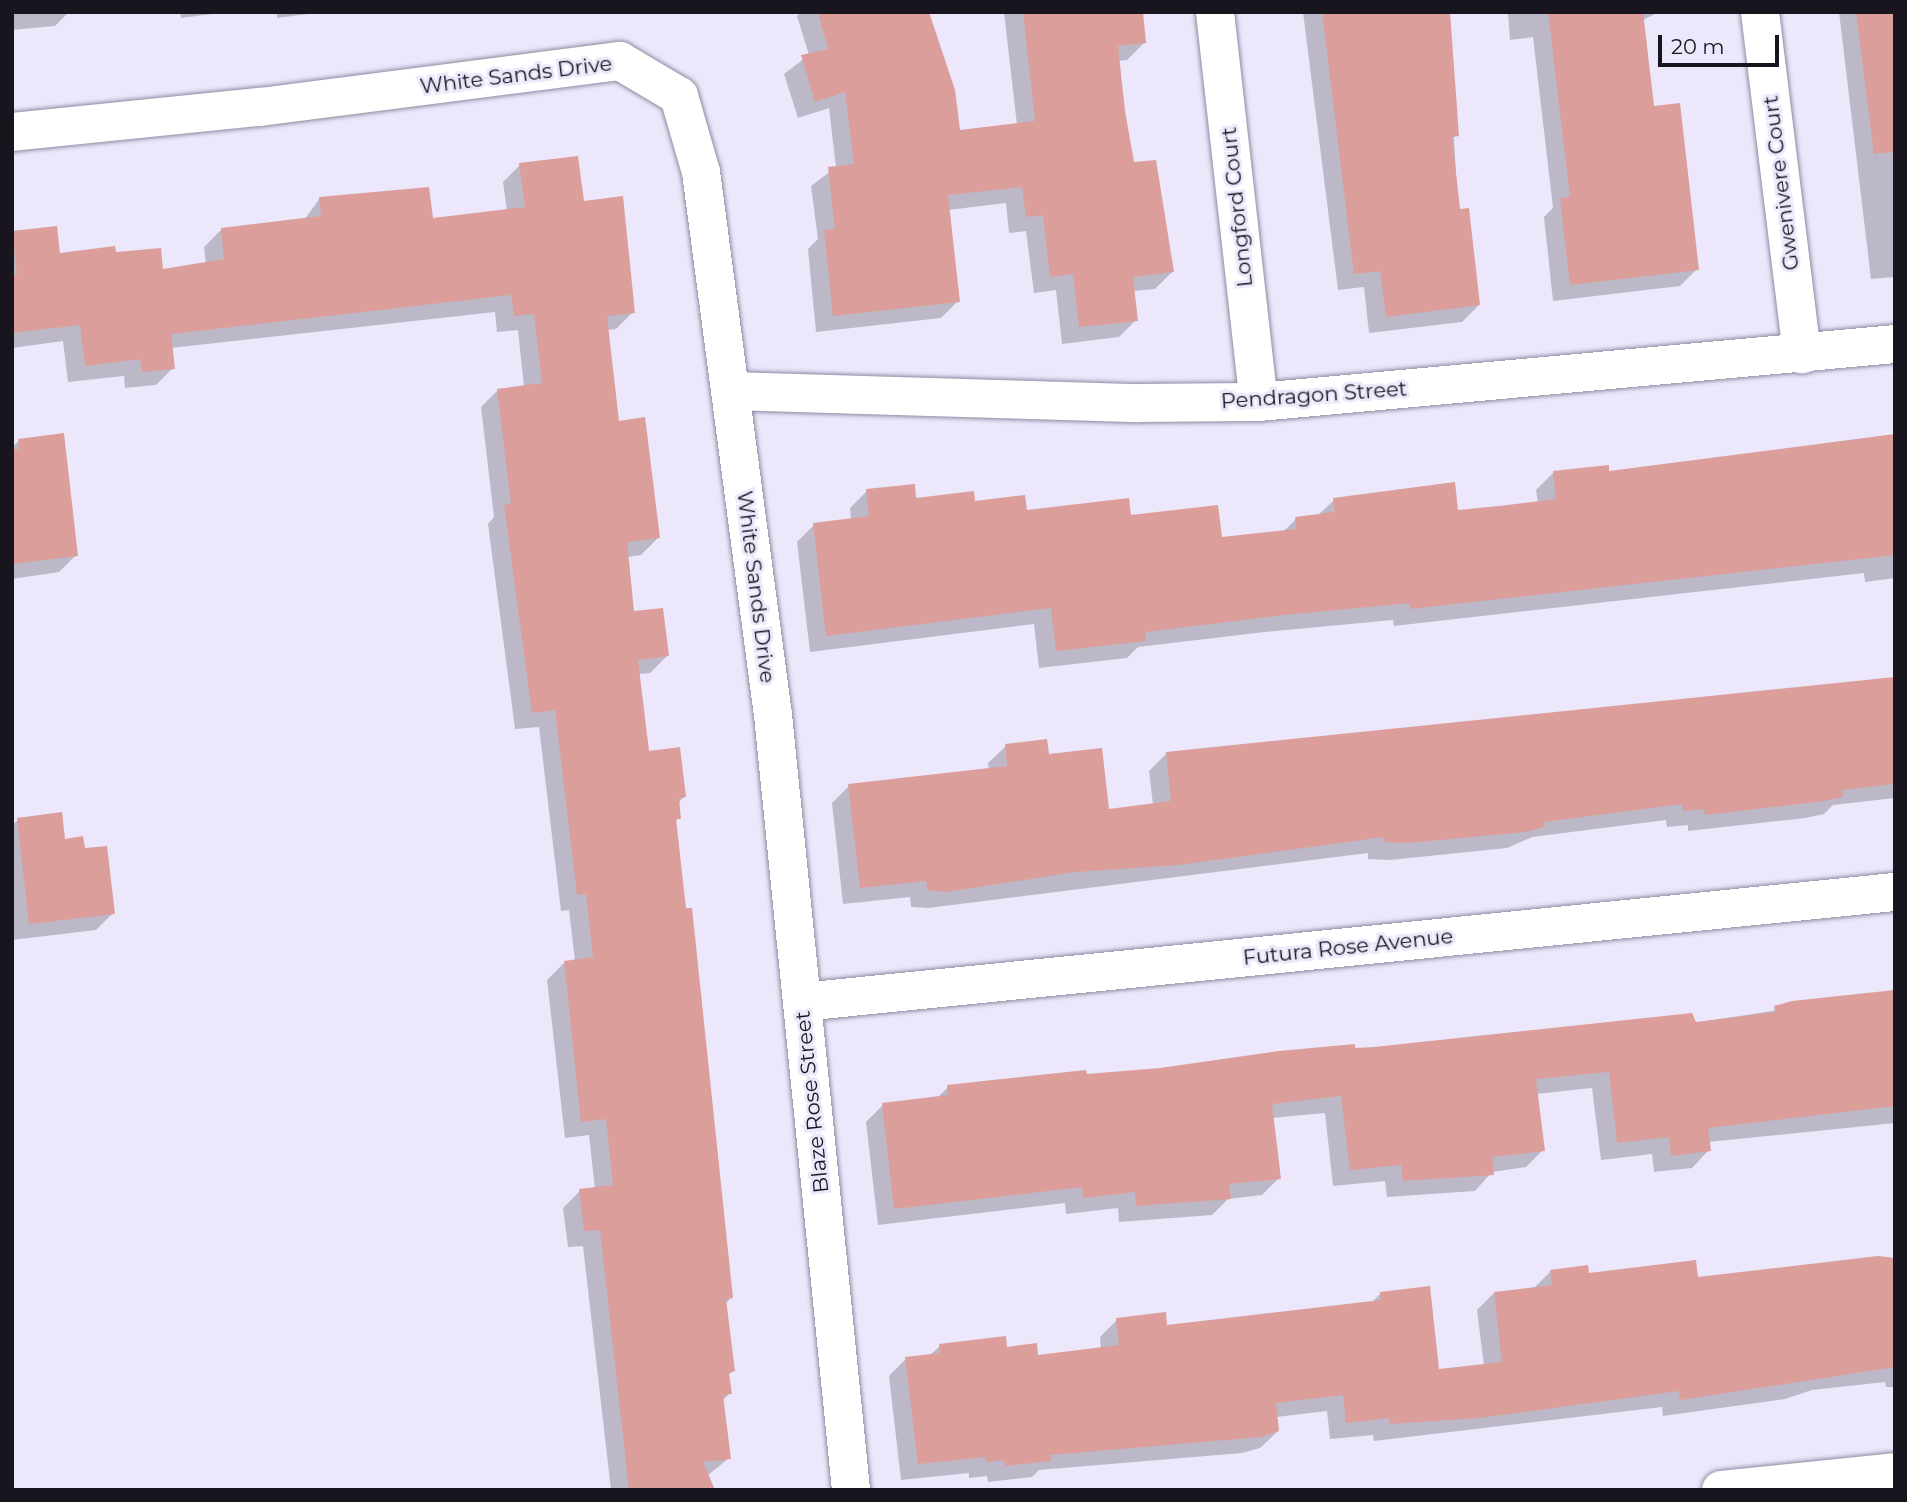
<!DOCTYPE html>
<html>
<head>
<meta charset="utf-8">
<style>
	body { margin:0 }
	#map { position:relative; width:1907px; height:1502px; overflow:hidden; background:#ece7fb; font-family:Montserrat,sans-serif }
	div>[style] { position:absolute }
	.shadow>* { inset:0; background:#0003 }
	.building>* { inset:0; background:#db9e9a }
	.roads { filter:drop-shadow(0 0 2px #908aa2) drop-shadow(0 0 2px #908aa2) }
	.street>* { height:38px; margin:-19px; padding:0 19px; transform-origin:19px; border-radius:19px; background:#fff }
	span { translate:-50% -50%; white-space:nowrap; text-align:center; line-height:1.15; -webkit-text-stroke:6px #ece7fb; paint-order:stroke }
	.street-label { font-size:21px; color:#18151e }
	.frame { position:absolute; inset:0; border:14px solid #18151e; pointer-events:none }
	.scale { position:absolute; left:1658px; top:35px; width:121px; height:32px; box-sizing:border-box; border:4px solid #18151e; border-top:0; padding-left:9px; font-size:21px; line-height:24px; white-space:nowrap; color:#18151e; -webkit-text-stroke:5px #ece7fb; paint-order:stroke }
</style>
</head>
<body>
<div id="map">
	<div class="shadow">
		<div style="clip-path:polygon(12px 12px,69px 12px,55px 26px,12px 30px)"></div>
		<div style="clip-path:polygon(180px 12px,227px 12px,181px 18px)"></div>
		<div style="clip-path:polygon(277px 12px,323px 12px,277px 18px)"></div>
		<div style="clip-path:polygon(801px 12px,927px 12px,958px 132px,1017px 125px,1004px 12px,1141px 12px,1144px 43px,1127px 60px,1118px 61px,1124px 112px,1133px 164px,1172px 272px,1155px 289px,1133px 291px,1136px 320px,1119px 337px,1062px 344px,1056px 290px,1034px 293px,1026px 231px,1009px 233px,1006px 203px,948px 210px,958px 301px,941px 318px,816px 332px,808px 249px,818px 239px,811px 186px,836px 167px,829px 108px,798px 118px,784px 74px,809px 55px,797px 16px)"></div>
		<div style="clip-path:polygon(1303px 12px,1447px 12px,1458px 211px,1479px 305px,1462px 322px,1369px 333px,1364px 287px,1338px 290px)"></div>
		<div style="clip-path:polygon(1508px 12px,1659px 12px,1643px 20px,1653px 108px,1697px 269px,1680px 286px,1553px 301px,1544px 217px,1553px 208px,1533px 37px,1510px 40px)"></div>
		<div style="clip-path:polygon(1839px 12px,1895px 12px,1895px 277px,1871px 279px)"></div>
		<div style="clip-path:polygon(520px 165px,582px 202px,633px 312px,616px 329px,606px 330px,617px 423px,658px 538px,641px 555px,627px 557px,633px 613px,667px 656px,650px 673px,638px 674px,647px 753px,684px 797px,678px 803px,679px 818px,675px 822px,731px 1298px,725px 1304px,733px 1371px,727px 1376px,730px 1393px,722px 1401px,729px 1458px,707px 1476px,713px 1490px,611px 1490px,583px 1246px,568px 1247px,563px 1208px,580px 1191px,595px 1189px,589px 1135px,565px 1138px,547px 980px,564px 963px,575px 961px,569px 910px,561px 911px,539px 727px,515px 729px,488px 524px,494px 517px,481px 407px,498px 390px,524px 387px,518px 330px,497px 332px,495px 312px,171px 348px,173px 368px,156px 385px,125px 388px,124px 376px,68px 382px,63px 341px,12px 348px,13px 233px,59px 255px,114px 254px,162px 271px,206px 264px,204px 247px,221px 230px,304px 220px,320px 198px,431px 220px,507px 211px,503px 182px)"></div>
		<div style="clip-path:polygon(1895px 438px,1895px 578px,1865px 582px,1864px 573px,1394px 626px,1393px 620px,1265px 632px,1138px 647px,1127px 658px,1039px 668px,1034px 624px,810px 652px,797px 542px,814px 525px,851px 520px,850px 508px,867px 491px,1025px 512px,1129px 517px,1220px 539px,1282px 533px,1296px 519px,1317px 516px,1334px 500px,1456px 512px,1538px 503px,1536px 490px,1553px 473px,1608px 473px)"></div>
		<div style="clip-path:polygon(19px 441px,76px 555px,59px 572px,12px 579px,12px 447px)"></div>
		<div style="clip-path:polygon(1895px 679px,1895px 798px,1833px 805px,1824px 814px,1806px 818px,1688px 831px,1688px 825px,1667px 827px,1666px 820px,1532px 837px,1507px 848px,1390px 860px,1368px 859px,1368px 853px,928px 908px,911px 907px,910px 897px,843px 904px,832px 803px,849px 786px,989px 770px,988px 763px,1006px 746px,1047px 756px,1107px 811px,1153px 805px,1149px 771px,1166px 754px)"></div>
		<div style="clip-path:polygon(18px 820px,83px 850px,113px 913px,96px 930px,12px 940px,12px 825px)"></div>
		<div style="clip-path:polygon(1895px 992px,1895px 1123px,1708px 1142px,1709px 1150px,1692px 1168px,1654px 1172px,1652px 1154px,1601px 1160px,1592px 1088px,1536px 1094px,1543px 1150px,1526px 1167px,1492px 1172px,1475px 1191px,1387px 1197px,1385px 1181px,1333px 1186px,1325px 1113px,1272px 1118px,1279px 1178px,1262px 1195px,1228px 1199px,1212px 1215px,1119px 1222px,1118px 1208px,1066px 1214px,1065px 1203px,878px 1225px,866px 1122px,883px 1105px,936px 1099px,948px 1087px,1695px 1023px)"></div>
		<div style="clip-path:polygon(1895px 1258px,1895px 1387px,1886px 1387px,1885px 1382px,1812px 1390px,1785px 1399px,1663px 1416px,1662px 1407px,1374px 1441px,1373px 1435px,1330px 1439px,1327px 1411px,1276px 1417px,1278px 1431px,1260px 1448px,1242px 1453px,1039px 1470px,1032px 1477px,988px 1482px,987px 1476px,969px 1478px,969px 1473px,901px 1480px,889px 1376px,906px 1359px,929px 1356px,940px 1346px,1006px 1349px,1037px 1357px,1101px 1349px,1100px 1337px,1117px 1320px,1166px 1327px,1371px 1303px,1381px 1293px,1438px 1371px,1484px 1366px,1477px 1310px,1494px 1293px,1533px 1289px,1551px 1271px,1696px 1279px)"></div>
	</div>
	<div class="building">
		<div style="clip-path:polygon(818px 12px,929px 12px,955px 90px,960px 130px,1035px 121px,1023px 12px,1143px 12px,1146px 43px,1118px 46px,1125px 111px,1134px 162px,1156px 160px,1174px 272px,1133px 277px,1138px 321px,1079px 327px,1073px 274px,1050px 277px,1043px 215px,1026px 217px,1022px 187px,948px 195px,960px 302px,833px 316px,824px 230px,835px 229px,828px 167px,854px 164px,845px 92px,815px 102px,801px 55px,828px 49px)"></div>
		<div style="clip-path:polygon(1322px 12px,1450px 12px,1459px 136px,1452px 137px,1460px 209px,1469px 208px,1480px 305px,1386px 317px,1380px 271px,1354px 274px)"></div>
		<div style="clip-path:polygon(1548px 12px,1643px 12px,1654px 106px,1680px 103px,1699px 270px,1570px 285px,1560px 198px,1570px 197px)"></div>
		<div style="clip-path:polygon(1856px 12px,1895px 12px,1895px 152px,1874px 154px)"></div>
		<div style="clip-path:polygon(578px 156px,584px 201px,623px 196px,635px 313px,607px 316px,619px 421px,645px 417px,660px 538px,627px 542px,634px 611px,663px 608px,669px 656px,638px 660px,649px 751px,680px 747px,686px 797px,679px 798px,681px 819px,676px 819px,686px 908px,692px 908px,733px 1298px,726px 1299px,735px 1371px,729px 1373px,732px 1394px,723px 1395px,731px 1459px,703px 1462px,715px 1490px,629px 1490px,600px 1230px,584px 1231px,579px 1189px,613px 1185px,606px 1119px,581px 1122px,564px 961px,593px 957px,586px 894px,577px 895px,555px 710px,532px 713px,504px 505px,511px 504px,497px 389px,542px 383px,534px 314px,514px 316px,511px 295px,171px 334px,175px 369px,142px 372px,140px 359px,85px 366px,80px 325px,12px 333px,12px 275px,17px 274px,12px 231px,57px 226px,60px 253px,115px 246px,116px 252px,161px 248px,163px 269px,224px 259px,221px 228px,321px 216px,319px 197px,429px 187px,433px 218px,525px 207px,519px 163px)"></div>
		<div style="clip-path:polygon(64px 433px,78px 556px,12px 564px,12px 450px,19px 449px,18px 439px)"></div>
		<div style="clip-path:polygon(1895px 434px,1895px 555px,1410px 609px,1410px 603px,1284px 615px,1145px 632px,1146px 641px,1056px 651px,1051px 608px,826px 636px,813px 523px,869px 516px,866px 489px,915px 484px,916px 498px,974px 491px,975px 501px,1025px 495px,1027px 510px,1129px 498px,1131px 515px,1218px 505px,1222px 537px,1296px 529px,1295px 517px,1335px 512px,1333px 498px,1455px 482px,1458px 510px,1499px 506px,1556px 499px,1553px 471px,1609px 465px,1609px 471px)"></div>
		<div style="clip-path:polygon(1895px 677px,1895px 784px,1842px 790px,1843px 797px,1824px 801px,1705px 815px,1704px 809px,1683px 811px,1682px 804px,1544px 822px,1545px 827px,1525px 832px,1408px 843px,1385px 842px,1384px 837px,1179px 865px,1075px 872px,946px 892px,927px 890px,926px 881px,860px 888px,848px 784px,1007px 766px,1005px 744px,1047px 739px,1049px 754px,1102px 748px,1109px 809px,1171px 801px,1166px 752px)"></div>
		<div style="clip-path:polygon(62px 812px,65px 839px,83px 836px,85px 848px,107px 846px,115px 914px,29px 924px,17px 818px)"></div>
		<div style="clip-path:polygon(1895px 990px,1895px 1106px,1708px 1128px,1711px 1151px,1671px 1156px,1669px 1137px,1617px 1143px,1609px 1072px,1536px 1079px,1545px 1151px,1492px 1157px,1494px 1175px,1403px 1181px,1401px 1165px,1350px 1170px,1341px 1096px,1272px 1104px,1281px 1179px,1229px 1184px,1231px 1199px,1136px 1206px,1135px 1192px,1083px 1198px,1082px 1187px,894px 1209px,882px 1103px,948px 1095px,947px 1085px,1086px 1070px,1087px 1074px,1160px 1068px,1279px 1051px,1355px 1044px,1355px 1048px,1374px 1047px,1692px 1013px,1696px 1022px,1775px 1012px,1774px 1006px,1792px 1001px)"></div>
		<div style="clip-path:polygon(1878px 1256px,1895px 1258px,1895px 1367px,1680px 1400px,1679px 1391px,1479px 1418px,1390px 1424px,1389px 1418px,1346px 1423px,1343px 1395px,1276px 1403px,1279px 1431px,1261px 1437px,1050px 1455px,1051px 1461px,1005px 1466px,1004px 1460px,986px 1462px,985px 1457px,918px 1464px,905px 1357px,940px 1353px,939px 1344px,1006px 1336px,1007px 1347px,1037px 1343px,1038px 1355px,1119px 1345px,1116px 1318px,1166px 1312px,1167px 1325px,1381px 1300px,1380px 1292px,1430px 1286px,1439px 1369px,1502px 1362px,1494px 1292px,1552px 1285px,1550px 1270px,1588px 1265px,1589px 1273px,1696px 1260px,1698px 1277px)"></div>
	</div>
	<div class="roads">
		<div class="street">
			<div style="left:1215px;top:12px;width:392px;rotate:83.6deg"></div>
			<div style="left:1760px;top:12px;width:345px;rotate:83deg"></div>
			<div style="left:12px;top:132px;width:249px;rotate:-5.8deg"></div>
			<div style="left:260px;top:107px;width:363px;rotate:-7.3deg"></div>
			<div style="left:620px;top:61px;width:69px;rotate:30.7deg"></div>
			<div style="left:679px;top:96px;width:79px;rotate:73.9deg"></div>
			<div style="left:701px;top:172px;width:548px;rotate:82.45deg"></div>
			<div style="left:773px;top:715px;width:779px;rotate:84.25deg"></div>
			<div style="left:730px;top:391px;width:409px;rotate:1.7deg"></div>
			<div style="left:1139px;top:403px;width:120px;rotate:-0.5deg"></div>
			<div style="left:1259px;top:402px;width:639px;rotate:-5.21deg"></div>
			<div style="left:802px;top:1002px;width:1099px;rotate:-5.75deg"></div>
			<div style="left:1721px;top:1490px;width:175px;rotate:-5.9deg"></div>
		</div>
	</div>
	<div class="street-label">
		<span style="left:516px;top:75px;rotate:-7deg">White Sands Drive</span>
		<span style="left:1781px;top:183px;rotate:-97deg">Gwenivere Court</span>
		<span style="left:1237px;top:207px;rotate:-96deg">Longford Court</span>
		<span style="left:1314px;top:395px;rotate:-4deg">Pendragon Street</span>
		<span style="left:756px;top:587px;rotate:83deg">White Sands Drive</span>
		<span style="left:1348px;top:947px;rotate:-6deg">Futura Rose Avenue</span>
		<span style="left:812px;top:1102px;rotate:-96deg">Blaze Rose Street</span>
	</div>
	<div class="frame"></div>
	<div class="scale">20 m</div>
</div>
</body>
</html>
